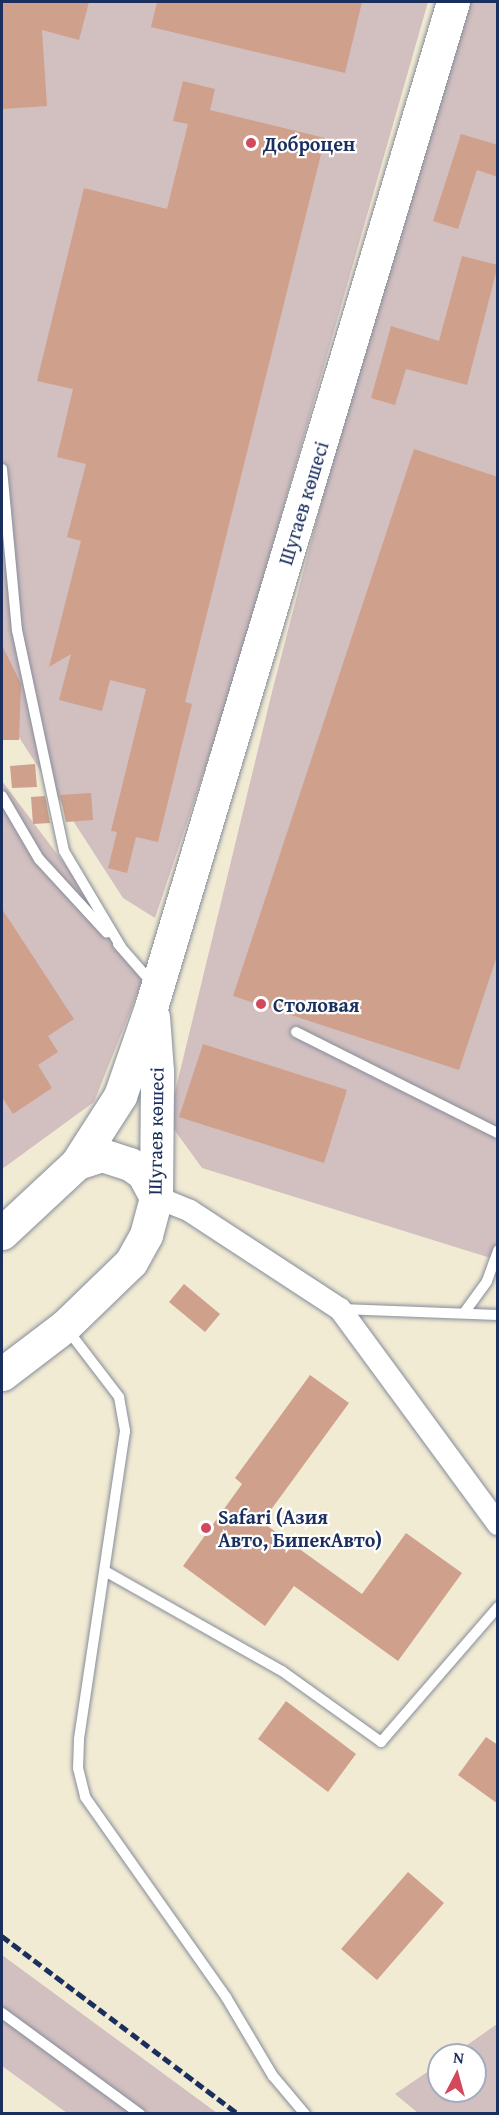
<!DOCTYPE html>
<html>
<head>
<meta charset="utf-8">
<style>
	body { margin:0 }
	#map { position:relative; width:499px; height:2115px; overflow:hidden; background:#f2ebd4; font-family:"Gentium Book Plus",serif }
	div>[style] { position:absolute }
	.industrial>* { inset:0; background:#d2bfc0 }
	.building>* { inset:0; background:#cfa08b }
	.roads { filter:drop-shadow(0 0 2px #868d99) drop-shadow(0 0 2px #868d99) }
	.lane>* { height:10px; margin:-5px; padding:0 5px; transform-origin:5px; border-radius:5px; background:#fff }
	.street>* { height:22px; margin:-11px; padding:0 11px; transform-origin:11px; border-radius:11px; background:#fff }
	.highway>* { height:33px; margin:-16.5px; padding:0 16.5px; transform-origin:16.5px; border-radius:16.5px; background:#fff }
	.rail>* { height:4.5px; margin-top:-2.25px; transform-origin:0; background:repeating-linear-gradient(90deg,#1b2f5e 0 9px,transparent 0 13.5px) }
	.dots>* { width:16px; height:16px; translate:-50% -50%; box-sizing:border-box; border:3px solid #fff; border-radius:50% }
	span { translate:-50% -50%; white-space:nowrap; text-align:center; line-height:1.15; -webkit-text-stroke:4.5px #fff; paint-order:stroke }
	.poi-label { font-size:20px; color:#1b2f5e; font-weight:700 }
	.left { translate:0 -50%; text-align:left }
	.street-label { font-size:20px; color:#1b2f5e }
	.frame { position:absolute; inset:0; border:3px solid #1b2f5e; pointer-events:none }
	.north { position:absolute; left:427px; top:2043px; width:60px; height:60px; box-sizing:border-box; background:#fff; border:2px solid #a4acbf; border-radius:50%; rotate:6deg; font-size:16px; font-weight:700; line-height:24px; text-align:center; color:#1b2f5e }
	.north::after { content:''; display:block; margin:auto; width:21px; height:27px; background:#d1495b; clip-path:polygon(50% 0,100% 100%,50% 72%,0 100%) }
</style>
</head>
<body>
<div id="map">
	<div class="industrial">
		<div style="clip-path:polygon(2px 2px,428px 2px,231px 691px,155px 918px,123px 898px,2px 711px)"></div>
		<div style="clip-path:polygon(455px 2px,497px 2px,497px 1260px,202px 1168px,168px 1121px,272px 692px,429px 88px)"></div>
		<div style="clip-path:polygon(2px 781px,146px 972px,94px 1102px,2px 1169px)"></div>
		<div style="clip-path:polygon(2px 1955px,217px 2113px,67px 2113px,2px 2066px)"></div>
		<div style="clip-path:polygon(497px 2024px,497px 2113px,418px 2113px,395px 2094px,439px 2064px,439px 2091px,475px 2091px,475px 2055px,453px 2055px)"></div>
	</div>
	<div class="building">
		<div style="clip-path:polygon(2px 2px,89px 2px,79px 40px,42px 30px,47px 106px,2px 109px)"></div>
		<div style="clip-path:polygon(157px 2px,362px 2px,345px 73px,151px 27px)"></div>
		<div style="clip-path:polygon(183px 81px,215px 89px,210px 110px,325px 138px,185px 702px,192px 704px,158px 842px,136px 837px,127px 873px,108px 868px,117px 832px,111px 831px,146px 689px,110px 680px,102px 711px,59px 700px,71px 654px,49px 667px,81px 541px,67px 537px,86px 464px,57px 457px,73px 389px,37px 381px,84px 188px,167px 209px,188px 124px,173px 121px)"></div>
		<div style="clip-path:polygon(461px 134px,498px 145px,498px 177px,477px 170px,458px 229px,433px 221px)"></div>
		<div style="clip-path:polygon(462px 256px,498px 265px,467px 385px,406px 369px,395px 405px,371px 398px,391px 326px,439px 341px)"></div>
		<div style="clip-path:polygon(414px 449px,498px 477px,498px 953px,459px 1070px,233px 996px)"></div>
		<div style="clip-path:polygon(2px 645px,21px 684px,19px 740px,2px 740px)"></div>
		<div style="clip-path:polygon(35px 764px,37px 787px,12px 788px,10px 766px)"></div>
		<div style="clip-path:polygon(91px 793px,93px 820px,66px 822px,60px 795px)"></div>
		<div style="clip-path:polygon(45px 796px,50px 823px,33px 824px,31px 797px)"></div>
		<div style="clip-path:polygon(2px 909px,74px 1019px,48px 1036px,58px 1052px,38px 1065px,52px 1088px,13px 1114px,2px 1097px)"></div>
		<div style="clip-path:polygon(203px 1044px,347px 1090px,324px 1163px,179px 1117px)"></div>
		<div style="clip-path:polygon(184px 1284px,220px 1314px,205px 1332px,169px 1302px)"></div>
		<div style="clip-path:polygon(310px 1375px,349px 1403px,262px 1522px,362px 1594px,406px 1533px,462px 1573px,398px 1661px,294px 1586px,265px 1626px,183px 1566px,242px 1484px,235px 1478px)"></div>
		<div style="clip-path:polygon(286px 1701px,356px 1754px,328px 1792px,258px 1739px)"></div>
		<div style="clip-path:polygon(486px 1737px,498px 1745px,498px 1804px,458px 1775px)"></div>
		<div style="clip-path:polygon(408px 1872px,444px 1903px,377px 1980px,341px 1949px)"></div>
	</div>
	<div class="roads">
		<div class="lane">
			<div style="left:2px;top:469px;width:162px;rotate:84.7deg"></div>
			<div style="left:17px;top:630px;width:226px;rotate:78deg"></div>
			<div style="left:64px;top:851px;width:112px;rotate:59.3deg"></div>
			<div style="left:2px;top:796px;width:73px;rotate:59.6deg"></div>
			<div style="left:39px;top:859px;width:100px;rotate:47.4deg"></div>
			<div style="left:118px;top:944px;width:53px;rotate:48.8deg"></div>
			<div style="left:296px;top:1032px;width:226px;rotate:26.6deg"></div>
			<div style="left:341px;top:1309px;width:157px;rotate:2.2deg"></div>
			<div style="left:464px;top:1313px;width:39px;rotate:-54deg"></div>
			<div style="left:487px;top:1281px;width:33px;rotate:-70deg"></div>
			<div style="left:67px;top:1329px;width:86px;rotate:52.6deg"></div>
			<div style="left:119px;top:1397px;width:35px;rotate:80deg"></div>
			<div style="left:125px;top:1431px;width:312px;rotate:98.5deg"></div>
			<div style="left:79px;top:1740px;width:28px;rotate:92deg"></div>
			<div style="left:78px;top:1768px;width:30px;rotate:76deg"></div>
			<div style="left:85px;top:1797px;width:245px;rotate:54.8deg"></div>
			<div style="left:226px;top:1997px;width:92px;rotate:59.3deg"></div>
			<div style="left:273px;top:2076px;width:50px;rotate:49.9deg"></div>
			<div style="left:105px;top:1571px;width:203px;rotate:29.5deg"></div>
			<div style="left:282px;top:1671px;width:122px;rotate:35.6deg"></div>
			<div style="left:381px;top:1742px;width:179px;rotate:-49.1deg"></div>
			<div style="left:2px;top:2013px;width:171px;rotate:36.2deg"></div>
		</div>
		<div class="street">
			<div style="left:156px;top:1197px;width:37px;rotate:22deg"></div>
			<div style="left:190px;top:1211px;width:179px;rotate:33.2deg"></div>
			<div style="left:340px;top:1309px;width:267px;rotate:53.7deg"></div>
		</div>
		<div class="highway">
			<div style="left:77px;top:1163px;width:26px;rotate:-18deg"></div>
			<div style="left:102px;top:1155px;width:29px;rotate:18deg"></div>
			<div style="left:130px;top:1164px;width:16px;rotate:35deg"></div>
			<div style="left:143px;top:1173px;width:27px;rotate:62deg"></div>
			<div style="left:2px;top:1233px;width:103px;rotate:-43deg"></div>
			<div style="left:77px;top:1163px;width:80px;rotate:-57.3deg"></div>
			<div style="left:120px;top:1096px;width:97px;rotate:-70.8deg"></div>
			<div style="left:152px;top:1004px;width:1046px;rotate:-73.28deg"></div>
			<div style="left:2px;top:1374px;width:79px;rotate:-37.3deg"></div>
			<div style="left:65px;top:1326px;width:92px;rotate:-44.1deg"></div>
			<div style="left:131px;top:1262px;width:31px;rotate:-61deg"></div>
			<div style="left:146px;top:1235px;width:39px;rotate:-75deg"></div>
			<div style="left:156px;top:1197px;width:126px;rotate:-89.5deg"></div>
			<div style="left:157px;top:1071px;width:54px;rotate:-94.2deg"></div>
		</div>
	</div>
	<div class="rail">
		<div style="left:2px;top:1936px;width:296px;rotate:37deg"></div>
	</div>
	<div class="dots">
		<div style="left:251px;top:143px;background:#d1495b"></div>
		<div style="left:261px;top:1004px;background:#d1495b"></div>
		<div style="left:206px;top:1528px;background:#d1495b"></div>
	</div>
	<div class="poi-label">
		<span class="left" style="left:263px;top:143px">Доброцен</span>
		<span class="left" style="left:273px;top:1004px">Столовая</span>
		<span class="left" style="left:218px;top:1528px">Safari (Азия<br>Авто, БипекАвто)</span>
	</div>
	<div class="street-label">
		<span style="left:303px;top:503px;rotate:-73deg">Шугаев көшесі</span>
		<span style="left:155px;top:1131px;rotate:-89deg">Шугаев көшесі</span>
	</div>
	<div class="frame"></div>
	<div class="north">N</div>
</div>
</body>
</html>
